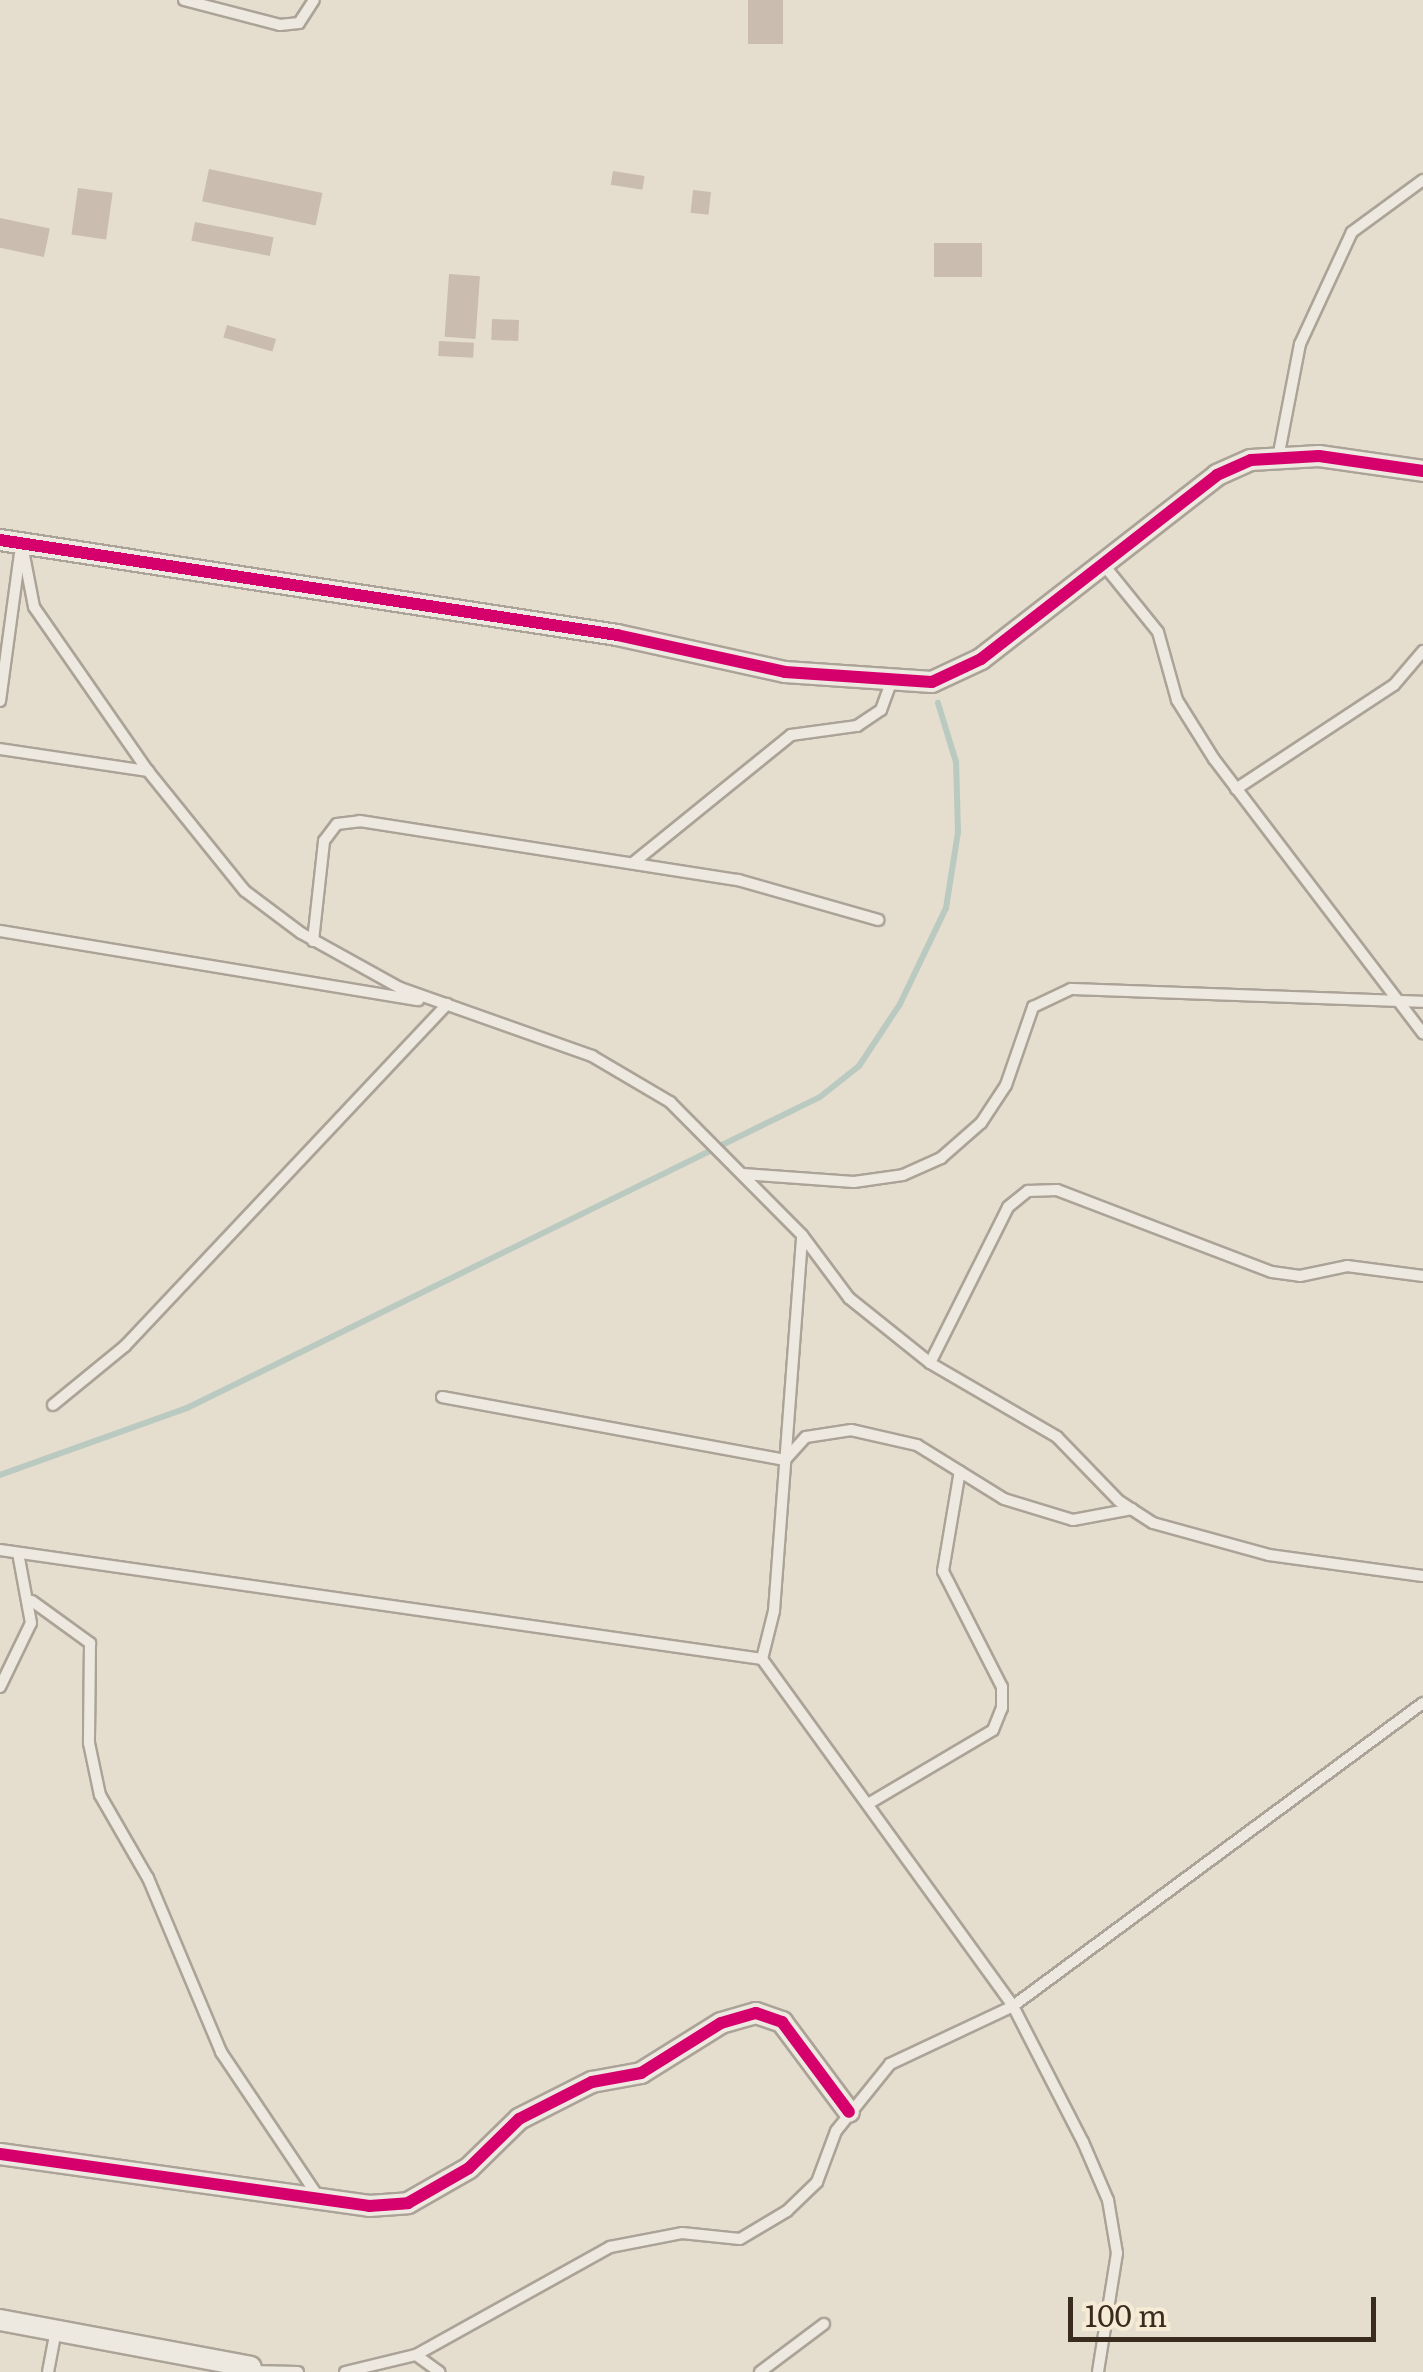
<!DOCTYPE html>
<html>
<head>
<meta charset="utf-8">
<style>
  body { margin:0 }
  #map { position:relative; width:1423px; height:2372px; overflow:hidden; background:#e5decf; font-family:Literata,serif }
  div>[style] { position:absolute }
  .stream>* { height:6px; margin:-3px; padding:0 3px; transform-origin:3px; border-radius:3px; background:#bacac0 }
  .building>* { inset:0; background:#cabcaf; transform-origin:0 0 }
  .roads { filter:drop-shadow(2px 0 #aba397) drop-shadow(-2px 0 #aba397) drop-shadow(0 2px #aba397) drop-shadow(0 -2px #aba397) }
  .lane>* { height:10px; margin:-5px; padding:0 5px; transform-origin:5px; border-radius:5px; background:#eee9e0 }
  .street>* { height:20px; margin:-10px; padding:0 10px; transform-origin:10px; border-radius:10px; background:#eee9e0 }
  .cycleway>* { height:12px; margin:-6px; padding:0 6px; transform-origin:6px; border-radius:6px; background:#d6006c }
  span { translate:-50% -50%; white-space:nowrap; text-align:center; line-height:1.15; -webkit-text-stroke:10px #f6ebd5; paint-order:stroke }
  .scale { position:absolute; left:1068px; top:2297px; width:308px; height:45px; box-sizing:border-box; border:5px solid #3a2b1f; border-top:0; padding-left:12px; font-size:30px; line-height:35px; white-space:nowrap; color:#3a2b1f; -webkit-text-stroke:8px #f6ebd5; paint-order:stroke }
</style>
</head>
<body>
<div id="map">
  <div class="stream">
    <div style="left:0;top:1475px;width:199px;rotate:-19.7deg"></div>
    <div style="left:187px;top:1408px;width:705px;rotate:-26.17deg"></div>
    <div style="left:820px;top:1097px;width:50px;rotate:-38.5deg"></div>
    <div style="left:859px;top:1066px;width:74px;rotate:-56.5deg"></div>
    <div style="left:900px;top:1004px;width:106px;rotate:-64.4deg"></div>
    <div style="left:946px;top:908px;width:77px;rotate:-81deg"></div>
    <div style="left:958px;top:832px;width:70px;rotate:-91.6deg"></div>
    <div style="left:956px;top:762px;width:62px;rotate:-107deg"></div>
  </div>
  <div class="building">
    <div style="left:748px;top:0;width:35px;height:44px"></div>
    <div style="left:209px;top:169px;width:116px;height:33px;rotate:12deg"></div>
    <div style="left:613px;top:171px;width:32px;height:14px;rotate:9deg"></div>
    <div style="left:78px;top:188px;width:35px;height:47px;rotate:8deg"></div>
    <div style="left:693px;top:190px;width:18px;height:23px;rotate:6deg"></div>
    <div style="left:0;top:218px;width:51px;height:29px;rotate:12deg"></div>
    <div style="left:195px;top:222px;width:80px;height:19px;rotate:11deg"></div>
    <div style="left:934px;top:243px;width:48px;height:34px"></div>
    <div style="left:449px;top:274px;width:31px;height:63px;rotate:4deg"></div>
    <div style="left:492px;top:319px;width:27px;height:21px;rotate:2deg"></div>
    <div style="left:227px;top:325px;width:51px;height:13px;rotate:16deg"></div>
    <div style="left:439px;top:341px;width:35px;height:15px;rotate:3deg"></div>
  </div>
  <div class="roads">
    <div class="lane">
      <div style="left:184px;top:0;width:99px;rotate:14.6deg"></div>
      <div style="left:280px;top:25px;width:19px;rotate:-6deg"></div>
      <div style="left:299px;top:23px;width:27px;rotate:-57deg"></div>
      <div style="left:1278px;top:458px;width:116px;rotate:-79.1deg"></div>
      <div style="left:1300px;top:344px;width:123px;rotate:-65.1deg"></div>
      <div style="left:1352px;top:232px;width:88px;rotate:-36.2deg"></div>
      <div style="left:22px;top:545px;width:63px;rotate:79deg"></div>
      <div style="left:34px;top:607px;width:200px;rotate:55.2deg"></div>
      <div style="left:148px;top:771px;width:154px;rotate:51.1deg"></div>
      <div style="left:245px;top:891px;width:70px;rotate:36.9deg"></div>
      <div style="left:301px;top:933px;width:113px;rotate:29.1deg"></div>
      <div style="left:400px;top:988px;width:204px;rotate:19.5deg"></div>
      <div style="left:592px;top:1056px;width:91px;rotate:30.5deg"></div>
      <div style="left:670px;top:1102px;width:187px;rotate:45.2deg"></div>
      <div style="left:802px;top:1235px;width:79px;rotate:53.3deg"></div>
      <div style="left:849px;top:1298px;width:104px;rotate:38.7deg"></div>
      <div style="left:930px;top:1363px;width:147px;rotate:30.2deg"></div>
      <div style="left:1057px;top:1437px;width:89px;rotate:45.9deg"></div>
      <div style="left:1119px;top:1501px;width:40px;rotate:32.9deg"></div>
      <div style="left:1153px;top:1523px;width:120px;rotate:15.4deg"></div>
      <div style="left:1269px;top:1555px;width:155px;rotate:7.8deg"></div>
      <div style="left:1103px;top:564px;width:87px;rotate:51deg"></div>
      <div style="left:1158px;top:632px;width:71px;rotate:74.4deg"></div>
      <div style="left:1177px;top:700px;width:70px;rotate:57.9deg"></div>
      <div style="left:1214px;top:759px;width:345px;rotate:52.7deg"></div>
      <div style="left:0;top:701px;width:148px;rotate:-82.3deg"></div>
      <div style="left:0;top:749px;width:150px;rotate:8.5deg"></div>
      <div style="left:1236px;top:789px;width:189px;rotate:-33.4deg"></div>
      <div style="left:1394px;top:685px;width:45px;rotate:-49.5deg"></div>
      <div style="left:633px;top:863px;width:203px;rotate:-39deg"></div>
      <div style="left:791px;top:735px;width:67px;rotate:-7.8deg"></div>
      <div style="left:857px;top:726px;width:29px;rotate:-34deg"></div>
      <div style="left:881px;top:710px;width:32px;rotate:-70deg"></div>
      <div style="left:0;top:931px;width:424px;rotate:9.4deg"></div>
      <div style="left:313px;top:941px;width:101px;rotate:-83.7deg"></div>
      <div style="left:324px;top:841px;width:21px;rotate:-53deg"></div>
      <div style="left:337px;top:824px;width:23px;rotate:-7deg"></div>
      <div style="left:360px;top:821px;width:383px;rotate:8.9deg"></div>
      <div style="left:738px;top:880px;width:146px;rotate:15.9deg"></div>
      <div style="left:743px;top:1174px;width:111px;rotate:4.1deg"></div>
      <div style="left:854px;top:1182px;width:49px;rotate:-8.1deg"></div>
      <div style="left:903px;top:1175px;width:42px;rotate:-24.1deg"></div>
      <div style="left:941px;top:1158px;width:53px;rotate:-41.2deg"></div>
      <div style="left:981px;top:1123px;width:45px;rotate:-56.7deg"></div>
      <div style="left:1006px;top:1085px;width:83px;rotate:-70.9deg"></div>
      <div style="left:1033px;top:1007px;width:42px;rotate:-25.3deg"></div>
      <div style="left:1071px;top:989px;width:352px;rotate:2.1deg"></div>
      <div style="left:930px;top:1363px;width:174px;rotate:-63.4deg"></div>
      <div style="left:1008px;top:1207px;width:26px;rotate:-39deg"></div>
      <div style="left:1028px;top:1191px;width:29px;rotate:-2deg"></div>
      <div style="left:1057px;top:1190px;width:230px;rotate:20.9deg"></div>
      <div style="left:1272px;top:1272px;width:28px;rotate:8deg"></div>
      <div style="left:1300px;top:1276px;width:48px;rotate:-12deg"></div>
      <div style="left:1347px;top:1266px;width:77px;rotate:7.5deg"></div>
      <div style="left:442px;top:1397px;width:349px;rotate:10.4deg"></div>
      <div style="left:785px;top:1460px;width:31px;rotate:-48deg"></div>
      <div style="left:806px;top:1437px;width:46px;rotate:-8.8deg"></div>
      <div style="left:851px;top:1430px;width:68px;rotate:12.8deg"></div>
      <div style="left:917px;top:1445px;width:102px;rotate:31.8deg"></div>
      <div style="left:1004px;top:1499px;width:72px;rotate:16.9deg"></div>
      <div style="left:1073px;top:1520px;width:60px;rotate:-10.6deg"></div>
      <div style="left:53px;top:1405px;width:93px;rotate:-39.3deg"></div>
      <div style="left:125px;top:1346px;width:470px;rotate:-46.7deg"></div>
      <div style="left:0;top:1550px;width:770px;rotate:8.14deg"></div>
      <div style="left:762px;top:1659px;width:428px;rotate:54.1deg"></div>
      <div style="left:1013px;top:2006px;width:153px;rotate:62.8deg"></div>
      <div style="left:1083px;top:2142px;width:63px;rotate:66.7deg"></div>
      <div style="left:1108px;top:2200px;width:54px;rotate:80.4deg"></div>
      <div style="left:1117px;top:2253px;width:121px;rotate:99.1deg"></div>
      <div style="left:32px;top:1601px;width:72px;rotate:35.9deg"></div>
      <div style="left:90px;top:1643px;width:100px;rotate:90.6deg"></div>
      <div style="left:89px;top:1743px;width:53px;rotate:78.1deg"></div>
      <div style="left:100px;top:1795px;width:96px;rotate:60deg"></div>
      <div style="left:148px;top:1878px;width:189px;rotate:67.2deg"></div>
      <div style="left:221px;top:2052px;width:176px;rotate:56.1deg"></div>
      <div style="left:762px;top:1659px;width:49px;rotate:-76deg"></div>
      <div style="left:774px;top:1611px;width:376px;rotate:-85.7deg"></div>
      <div style="left:0;top:1687px;width:71px;rotate:-64.2deg"></div>
      <div style="left:31px;top:1623px;width:71px;rotate:-100.5deg"></div>
      <div style="left:868px;top:1804px;width:145px;rotate:-30.6deg"></div>
      <div style="left:993px;top:1730px;width:24px;rotate:-68deg"></div>
      <div style="left:1002px;top:1708px;width:21px;rotate:-90deg"></div>
      <div style="left:1002px;top:1687px;width:130px;rotate:-117deg"></div>
      <div style="left:943px;top:1571px;width:101px;rotate:-80.4deg"></div>
      <div style="left:416px;top:2355px;width:222px;rotate:-29.1deg"></div>
      <div style="left:610px;top:2247px;width:73px;rotate:-11deg"></div>
      <div style="left:682px;top:2233px;width:58px;rotate:5.9deg"></div>
      <div style="left:740px;top:2239px;width:55px;rotate:-30.8deg"></div>
      <div style="left:787px;top:2211px;width:42px;rotate:-44deg"></div>
      <div style="left:817px;top:2182px;width:54px;rotate:-69.6deg"></div>
      <div style="left:836px;top:2131px;width:86px;rotate:-51.1deg"></div>
      <div style="left:890px;top:2064px;width:136px;rotate:-25.2deg"></div>
      <div style="left:1013px;top:2006px;width:510px;rotate:-36.47deg"></div>
      <div style="left:250px;top:2371px;width:48px;rotate:1.2deg"></div>
      <div style="left:48px;top:2372px;width:43px;rotate:-79.2deg"></div>
      <div style="left:345px;top:2372px;width:73px;rotate:-13.5deg"></div>
      <div style="left:416px;top:2355px;width:29px;rotate:36deg"></div>
      <div style="left:760px;top:2372px;width:80px;rotate:-36.9deg"></div>
    </div>
    <div class="street">
      <div style="left:0;top:540px;width:624px;rotate:8.75deg"></div>
      <div style="left:617px;top:635px;width:172px;rotate:12.4deg"></div>
      <div style="left:785px;top:672px;width:147px;rotate:3.9deg"></div>
      <div style="left:932px;top:682px;width:54px;rotate:-25.1deg"></div>
      <div style="left:981px;top:659px;width:299px;rotate:-37.9deg"></div>
      <div style="left:1217px;top:475px;width:37px;rotate:-24deg"></div>
      <div style="left:1251px;top:460px;width:68px;rotate:-3.4deg"></div>
      <div style="left:1319px;top:456px;width:105px;rotate:8.2deg"></div>
      <div style="left:0;top:2154px;width:373px;rotate:8deg"></div>
      <div style="left:369px;top:2206px;width:39px;rotate:-4deg"></div>
      <div style="left:408px;top:2203px;width:70px;rotate:-29.8deg"></div>
      <div style="left:469px;top:2168px;width:70px;rotate:-44.4deg"></div>
      <div style="left:519px;top:2119px;width:82px;rotate:-26.9deg"></div>
      <div style="left:592px;top:2082px;width:50px;rotate:-10.4deg"></div>
      <div style="left:641px;top:2073px;width:94px;rotate:-32deg"></div>
      <div style="left:721px;top:2023px;width:36px;rotate:-16deg"></div>
      <div style="left:756px;top:2013px;width:28px;rotate:19deg"></div>
      <div style="left:782px;top:2022px;width:112px;rotate:53.3deg"></div>
      <div style="left:0;top:2320px;width:255px;rotate:10.6deg"></div>
    </div>
  </div>
  <div class="cycleway">
    <div style="left:0;top:540px;width:624px;rotate:8.75deg"></div>
    <div style="left:617px;top:635px;width:172px;rotate:12.4deg"></div>
    <div style="left:785px;top:672px;width:147px;rotate:3.9deg"></div>
    <div style="left:932px;top:682px;width:54px;rotate:-25.1deg"></div>
    <div style="left:981px;top:659px;width:299px;rotate:-37.9deg"></div>
    <div style="left:1217px;top:475px;width:37px;rotate:-24deg"></div>
    <div style="left:1251px;top:460px;width:68px;rotate:-3.4deg"></div>
    <div style="left:1319px;top:456px;width:105px;rotate:8.2deg"></div>
    <div style="left:0;top:2154px;width:373px;rotate:8deg"></div>
    <div style="left:369px;top:2206px;width:39px;rotate:-4deg"></div>
    <div style="left:408px;top:2203px;width:70px;rotate:-29.8deg"></div>
    <div style="left:469px;top:2168px;width:70px;rotate:-44.4deg"></div>
    <div style="left:519px;top:2119px;width:82px;rotate:-26.9deg"></div>
    <div style="left:592px;top:2082px;width:50px;rotate:-10.4deg"></div>
    <div style="left:641px;top:2073px;width:94px;rotate:-32deg"></div>
    <div style="left:721px;top:2023px;width:36px;rotate:-16deg"></div>
    <div style="left:756px;top:2013px;width:28px;rotate:19deg"></div>
    <div style="left:782px;top:2022px;width:112px;rotate:53.3deg"></div>
  </div>
  <div class="scale">100 m</div>
</div>
</body>
</html>
